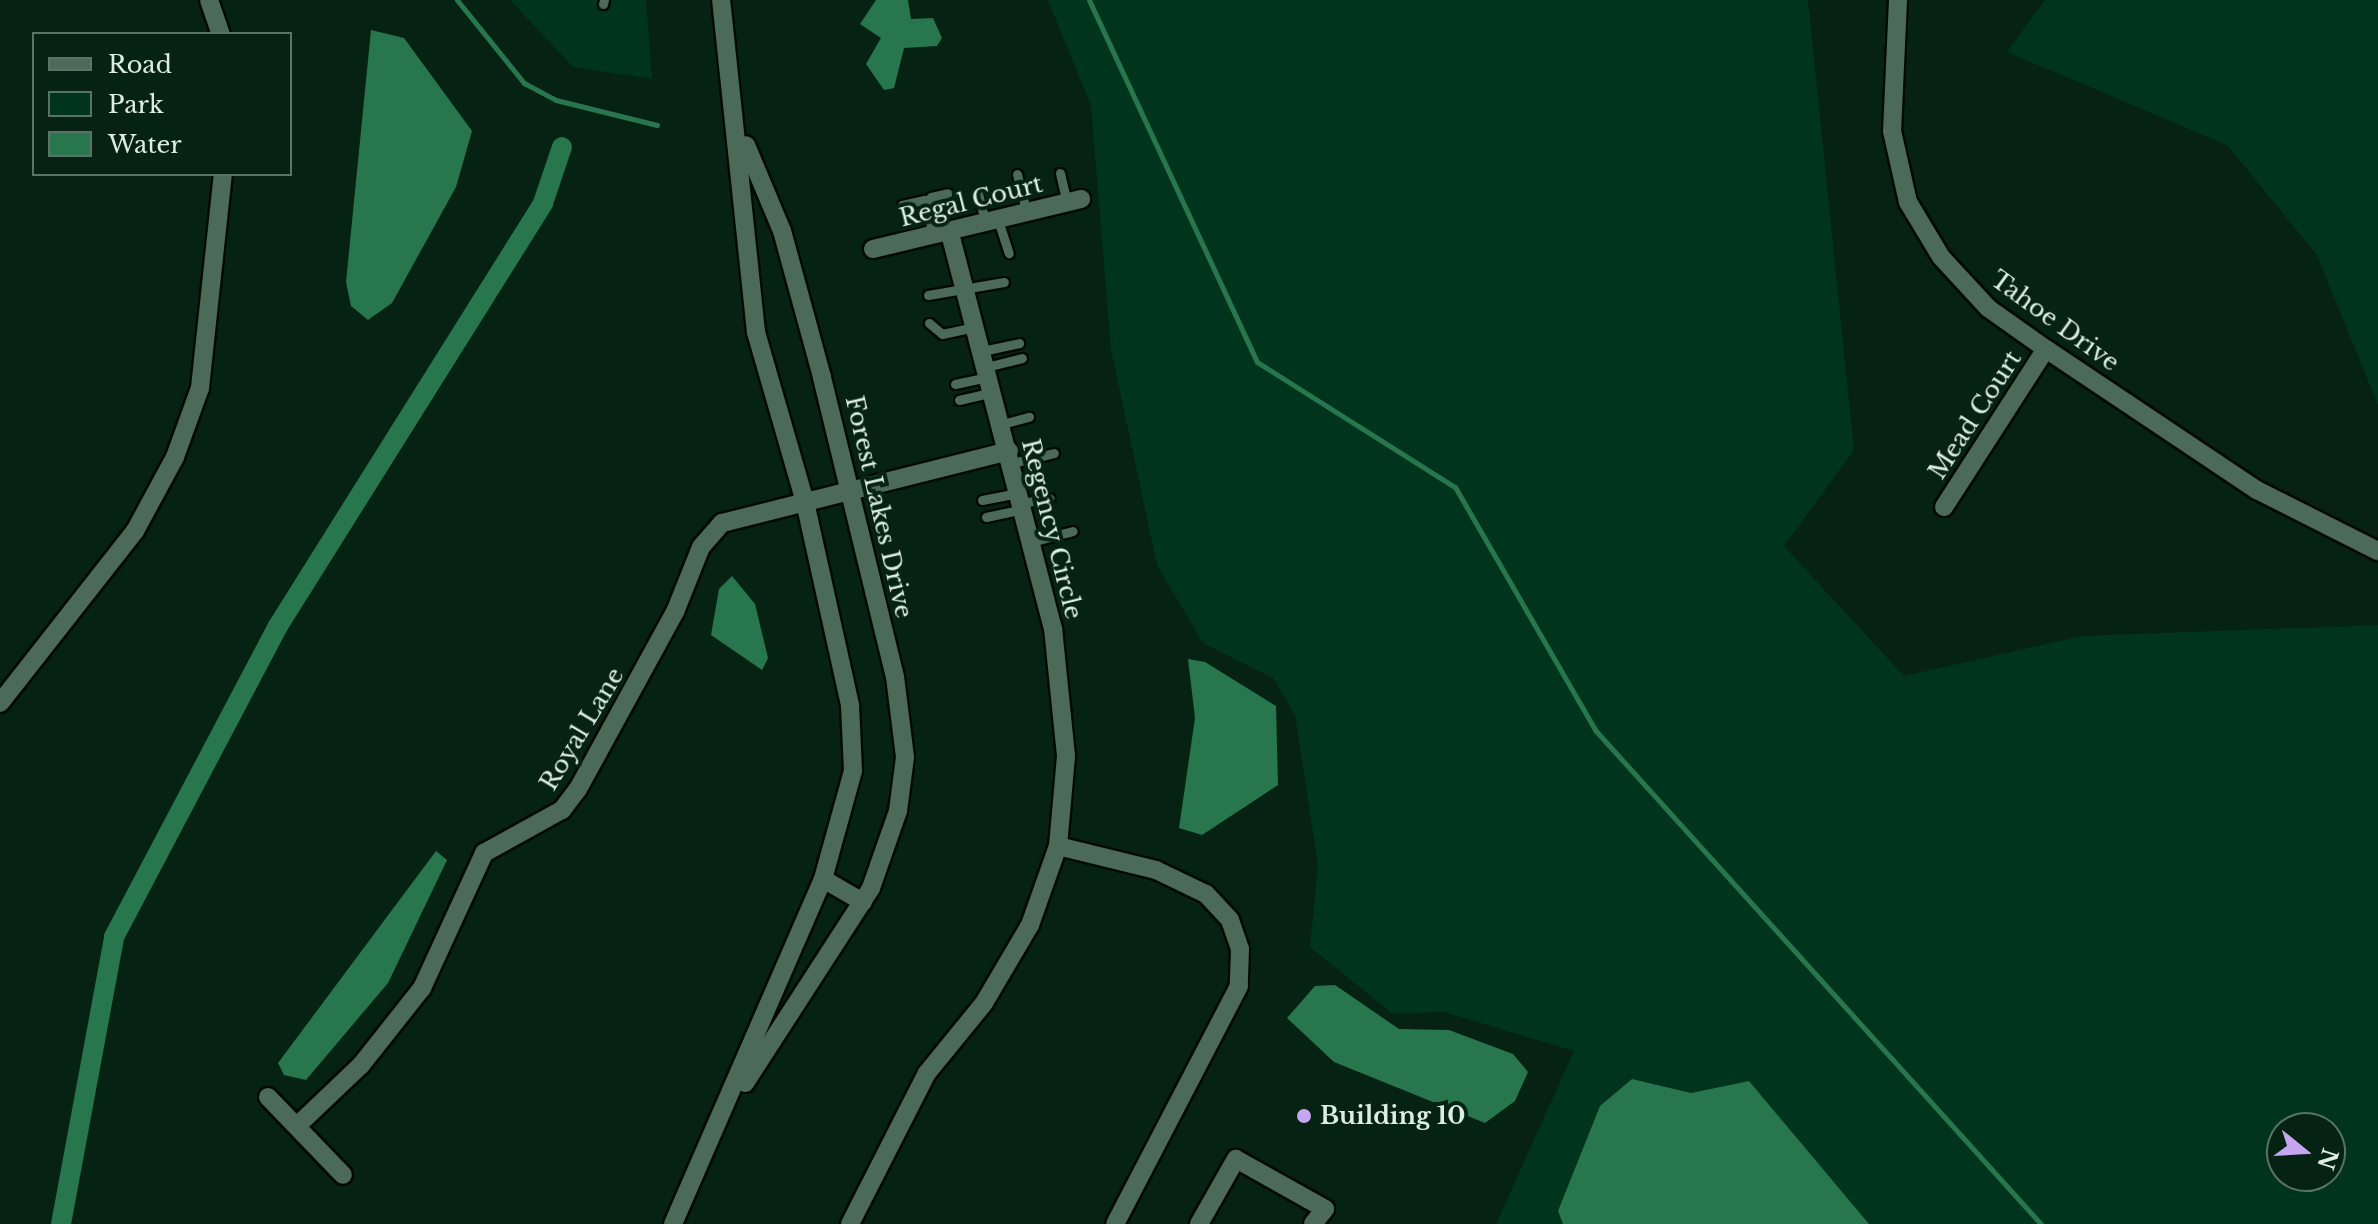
<!DOCTYPE html>
<html>
<head>
<meta charset="utf-8">
<style>
  body { margin:0 }
  #map { position:relative; width:2378px; height:1224px; overflow:hidden; background:#052213; font-family:"Libre Baskerville",serif }
  div>[style] { position:absolute }
  .green>* { inset:0; background:#00341d }
  .water>* { inset:0; background:#27764e }
  .stream>* { height:5px; margin:-2.5px; padding:0 2.5px; transform-origin:2.5px; border-radius:2.5px; background:#27764e }
  .canal>* { height:20px; margin:-10px; padding:0 10px; transform-origin:10px; border-radius:10px; background:#27764e }
  .roads { filter:drop-shadow(2px 0 #000a03) drop-shadow(-2px 0 #000a03) drop-shadow(0 2px #000a03) drop-shadow(0 -2px #000a03) }
  .service>* { height:9px; margin:-4.5px; padding:0 4.5px; transform-origin:4.5px; border-radius:4.5px; background:#4c6a58 }
  .minor>* { height:18px; margin:-9px; padding:0 9px; transform-origin:9px; border-radius:9px; background:#4c6a58 }
  .dots>* { width:22px; height:22px; translate:-50% -50%; box-sizing:border-box; border:4px solid #052213; border-radius:50% }
  span { translate:-50% -50%; white-space:nowrap; text-align:center; line-height:1.15; -webkit-text-stroke:8px #052213; paint-order:stroke }
  .street-label { font-size:24px; color:#dcede2 }
  .poi-label { font-size:24px; color:#dcede2; font-weight:700 }
  .left { translate:0 -50%; text-align:left }
  .legend { position:absolute; left:32px; top:32px; width:260px; height:144px; box-sizing:border-box; background:#052213; border:2px solid #5b7366; margin:0; padding:10px 14px; list-style:none; font-size:24px; color:#dcede2 }
  .legend li { display:flex; align-items:center; gap:16px; height:40px }
  .legend b { width:40px; border:2px solid #5b7366 }
  .north { position:absolute; left:2266px; top:1112px; width:80px; height:80px; box-sizing:border-box; background:#052213; border:2px solid #5b7366; border-radius:50%; rotate:108deg; font-size:22px; font-weight:700; line-height:32px; text-align:center; color:#dcede2 }
  .north::after { content:''; display:block; margin:auto; width:28px; height:36px; background:#c6a6f0; clip-path:polygon(50% 0,100% 100%,50% 72%,0 100%) }
</style>
</head>
<body>
<div id="map">
  <div class="green">
    <div style="clip-path:polygon(510px 0,646px 0,652px 79px,573px 67px)"></div>
    <div style="clip-path:polygon(evenodd,1048px 0,1808px 0,1854px 450px,1784px 546px,1904px 676px,2082px 636px,2378px 625px,2378px 1224px,1869px 1224px,1749px 1081px,1691px 1093px,1632px 1079px,1558px 1211px,1563px 1224px,1496px 1224px,1574px 1051px,1444px 1012px,1393px 1014px,1310px 947px,1318px 865px,1295px 715px,1273px 678px,1203px 643px,1157px 565px,1111px 350px,1091px 106px,1048px 0,2282px 1128px,2330px 1128px,2330px 1176px,2282px 1176px,2282px 1128px)"></div>
    <div style="clip-path:polygon(2045px 0,2378px 0,2378px 405px,2317px 255px,2227px 145px,2007px 52px)"></div>
  </div>
  <div class="water">
    <div style="clip-path:polygon(876px 0,908px 0,911px 19px,933px 18px,942px 38px,937px 46px,904px 48px,894px 88px,884px 90px,866px 64px,881px 38px,860px 24px)"></div>
    <div style="clip-path:polygon(371px 30px,404px 38px,472px 131px,456px 187px,392px 303px,368px 320px,351px 306px,346px 282px)"></div>
    <div style="clip-path:polygon(732px 576px,755px 604px,768px 658px,762px 670px,711px 635px,719px 589px)"></div>
    <div style="clip-path:polygon(1188px 659px,1205px 662px,1276px 706px,1278px 785px,1202px 835px,1179px 828px,1195px 718px)"></div>
    <div style="clip-path:polygon(436px 851px,447px 860px,388px 983px,306px 1080px,284px 1075px,278px 1063px)"></div>
    <div style="clip-path:polygon(1335px 985px,1399px 1029px,1449px 1030px,1513px 1054px,1528px 1072px,1515px 1101px,1485px 1123px,1334px 1062px,1287px 1018px,1315px 986px)"></div>
    <div style="clip-path:polygon(1632px 1079px,1691px 1093px,1749px 1081px,1869px 1224px,1563px 1224px,1558px 1211px,1600px 1106px)"></div>
  </div>
  <div class="stream">
    <div style="left:457px;top:0;width:107px;rotate:51.1deg"></div>
    <div style="left:524px;top:83px;width:36px;rotate:28deg"></div>
    <div style="left:556px;top:100px;width:104px;rotate:13.9deg"></div>
    <div style="left:1089px;top:0;width:399px;rotate:65.1deg"></div>
    <div style="left:1257px;top:362px;width:234px;rotate:32.3deg"></div>
    <div style="left:1455px;top:487px;width:282px;rotate:60deg"></div>
    <div style="left:1596px;top:731px;width:664px;rotate:47.93deg"></div>
  </div>
  <div class="canal">
    <div style="left:61px;top:1224px;width:292px;rotate:-79.5deg"></div>
    <div style="left:114px;top:937px;width:352px;rotate:-62.2deg"></div>
    <div style="left:278px;top:626px;width:499px;rotate:-57.9deg"></div>
    <div style="left:543px;top:203px;width:59px;rotate:-71.3deg"></div>
  </div>
  <div class="roads">
    <div class="service">
      <div style="left:603px;top:4px;width:4px;rotate:-76deg"></div>
      <div style="left:1060px;top:173px;width:31px;rotate:77deg"></div>
      <div style="left:1017px;top:174px;width:37px;rotate:76deg"></div>
      <div style="left:978px;top:193px;width:29px;rotate:76deg"></div>
      <div style="left:902px;top:205px;width:23px;rotate:-13deg"></div>
      <div style="left:924px;top:200px;width:35px;rotate:75deg"></div>
      <div style="left:997px;top:217px;width:38px;rotate:72deg"></div>
      <div style="left:939px;top:232px;width:36px;rotate:-103deg"></div>
      <div style="left:931px;top:197px;width:17px;rotate:-13deg"></div>
      <div style="left:928px;top:295px;width:77px;rotate:-9.7deg"></div>
      <div style="left:929px;top:323px;width:17px;rotate:40deg"></div>
      <div style="left:942px;top:334px;width:34px;rotate:-12deg"></div>
      <div style="left:982px;top:351px;width:38px;rotate:-12deg"></div>
      <div style="left:986px;top:367px;width:37px;rotate:-14deg"></div>
      <div style="left:955px;top:384px;width:33px;rotate:-12deg"></div>
      <div style="left:959px;top:400px;width:35px;rotate:-13deg"></div>
      <div style="left:1002px;top:424px;width:28px;rotate:-15deg"></div>
      <div style="left:1012px;top:463px;width:43px;rotate:-13.4deg"></div>
      <div style="left:982px;top:500px;width:38px;rotate:-11deg"></div>
      <div style="left:1022px;top:503px;width:28px;rotate:-10deg"></div>
      <div style="left:986px;top:517px;width:39px;rotate:-12deg"></div>
      <div style="left:1031px;top:542px;width:43px;rotate:-14.7deg"></div>
    </div>
    <div class="minor">
      <div style="left:209px;top:0;width:36px;rotate:71deg"></div>
      <div style="left:1898px;top:0;width:131px;rotate:92.6deg"></div>
      <div style="left:1892px;top:131px;width:73px;rotate:77.3deg"></div>
      <div style="left:1908px;top:202px;width:64px;rotate:59deg"></div>
      <div style="left:1941px;top:257px;width:69px;rotate:47.3deg"></div>
      <div style="left:1988px;top:308px;width:71px;rotate:35.3deg"></div>
      <div style="left:2046px;top:349px;width:254px;rotate:33.8deg"></div>
      <div style="left:2257px;top:490px;width:136px;rotate:26.8deg"></div>
      <div style="left:873px;top:249px;width:214px;rotate:-13.5deg"></div>
      <div style="left:1944px;top:507px;width:188px;rotate:-57.2deg"></div>
      <div style="left:0;top:703px;width:219px;rotate:-51.9deg"></div>
      <div style="left:135px;top:531px;width:84px;rotate:-61.6deg"></div>
      <div style="left:175px;top:457px;width:73px;rotate:-70.1deg"></div>
      <div style="left:200px;top:388px;width:215px;rotate:-83.9deg"></div>
      <div style="left:1058px;top:846px;width:101px;rotate:13.8deg"></div>
      <div style="left:1156px;top:870px;width:55px;rotate:25.6deg"></div>
      <div style="left:1206px;top:894px;width:35px;rotate:47deg"></div>
      <div style="left:1230px;top:920px;width:31px;rotate:71deg"></div>
      <div style="left:1240px;top:949px;width:37px;rotate:92deg"></div>
      <div style="left:1239px;top:986px;width:268px;rotate:117.5deg"></div>
      <div style="left:823px;top:879px;width:46px;rotate:29.9deg"></div>
      <div style="left:745px;top:1083px;width:232px;rotate:-57.1deg"></div>
      <div style="left:871px;top:888px;width:82px;rotate:-70.7deg"></div>
      <div style="left:898px;top:811px;width:54px;rotate:-82.6deg"></div>
      <div style="left:905px;top:757px;width:81px;rotate:-97.1deg"></div>
      <div style="left:895px;top:677px;width:309px;rotate:-103.7deg"></div>
      <div style="left:822px;top:377px;width:151px;rotate:-105.3deg"></div>
      <div style="left:782px;top:231px;width:93px;rotate:-112.7deg"></div>
      <div style="left:268px;top:1097px;width:108px;rotate:46.1deg"></div>
      <div style="left:299px;top:1124px;width:86px;rotate:-43.6deg"></div>
      <div style="left:361px;top:1065px;width:98px;rotate:-51.6deg"></div>
      <div style="left:422px;top:988px;width:149px;rotate:-65.3deg"></div>
      <div style="left:484px;top:853px;width:89px;rotate:-28.9deg"></div>
      <div style="left:562px;top:810px;width:26px;rotate:-53deg"></div>
      <div style="left:578px;top:789px;width:202px;rotate:-61.3deg"></div>
      <div style="left:675px;top:612px;width:70px;rotate:-68.2deg"></div>
      <div style="left:701px;top:547px;width:32px;rotate:-49deg"></div>
      <div style="left:722px;top:523px;width:296px;rotate:-14.1deg"></div>
      <div style="left:673px;top:1224px;width:376px;rotate:-66.5deg"></div>
      <div style="left:823px;top:879px;width:112px;rotate:-74.5deg"></div>
      <div style="left:853px;top:771px;width:66px;rotate:-92.6deg"></div>
      <div style="left:850px;top:705px;width:208px;rotate:-102.5deg"></div>
      <div style="left:805px;top:502px;width:177px;rotate:-106.1deg"></div>
      <div style="left:756px;top:332px;width:334px;rotate:-96deg"></div>
      <div style="left:850px;top:1224px;width:169px;rotate:-63deg"></div>
      <div style="left:927px;top:1073px;width:90px;rotate:-50.8deg"></div>
      <div style="left:984px;top:1003px;width:91px;rotate:-59.5deg"></div>
      <div style="left:1030px;top:925px;width:84px;rotate:-70.5deg"></div>
      <div style="left:1058px;top:846px;width:90px;rotate:-84.9deg"></div>
      <div style="left:1066px;top:756px;width:128px;rotate:-95.8deg"></div>
      <div style="left:1053px;top:629px;width:412px;rotate:-104.6deg"></div>
      <div style="left:1199px;top:1224px;width:75px;rotate:-60.4deg"></div>
      <div style="left:1236px;top:1159px;width:102px;rotate:29.3deg"></div>
      <div style="left:1325px;top:1209px;width:19px;rotate:129deg"></div>
    </div>
  </div>
  <div class="dots">
    <div style="left:1304px;top:1116px;background:#c6a6f0"></div>
  </div>
  <div class="street-label">
    <span style="left:971px;top:201px;rotate:-14deg">Regal Court</span>
    <span style="left:2055px;top:321px;rotate:36deg">Tahoe Drive</span>
    <span style="left:1975px;top:415px;rotate:-57deg">Mead Court</span>
    <span style="left:879px;top:507px;rotate:77deg">Forest Lakes Drive</span>
    <span style="left:1052px;top:529px;rotate:76deg">Regency Circle</span>
    <span style="left:582px;top:729px;rotate:-59deg">Royal Lane</span>
  </div>
  <div class="poi-label">
    <span class="left" style="left:1320px;top:1116px">Building 10</span>
  </div>
  <ul class="legend">
  <li><b style="height:10px;background:#4c6a58"></b>Road</li>
  <li><b style="height:22px;background:#00341d"></b>Park</li>
  <li><b style="height:22px;background:#27764e"></b>Water</li>
  </ul>
  <div class="north">N</div>
</div>
</body>
</html>
